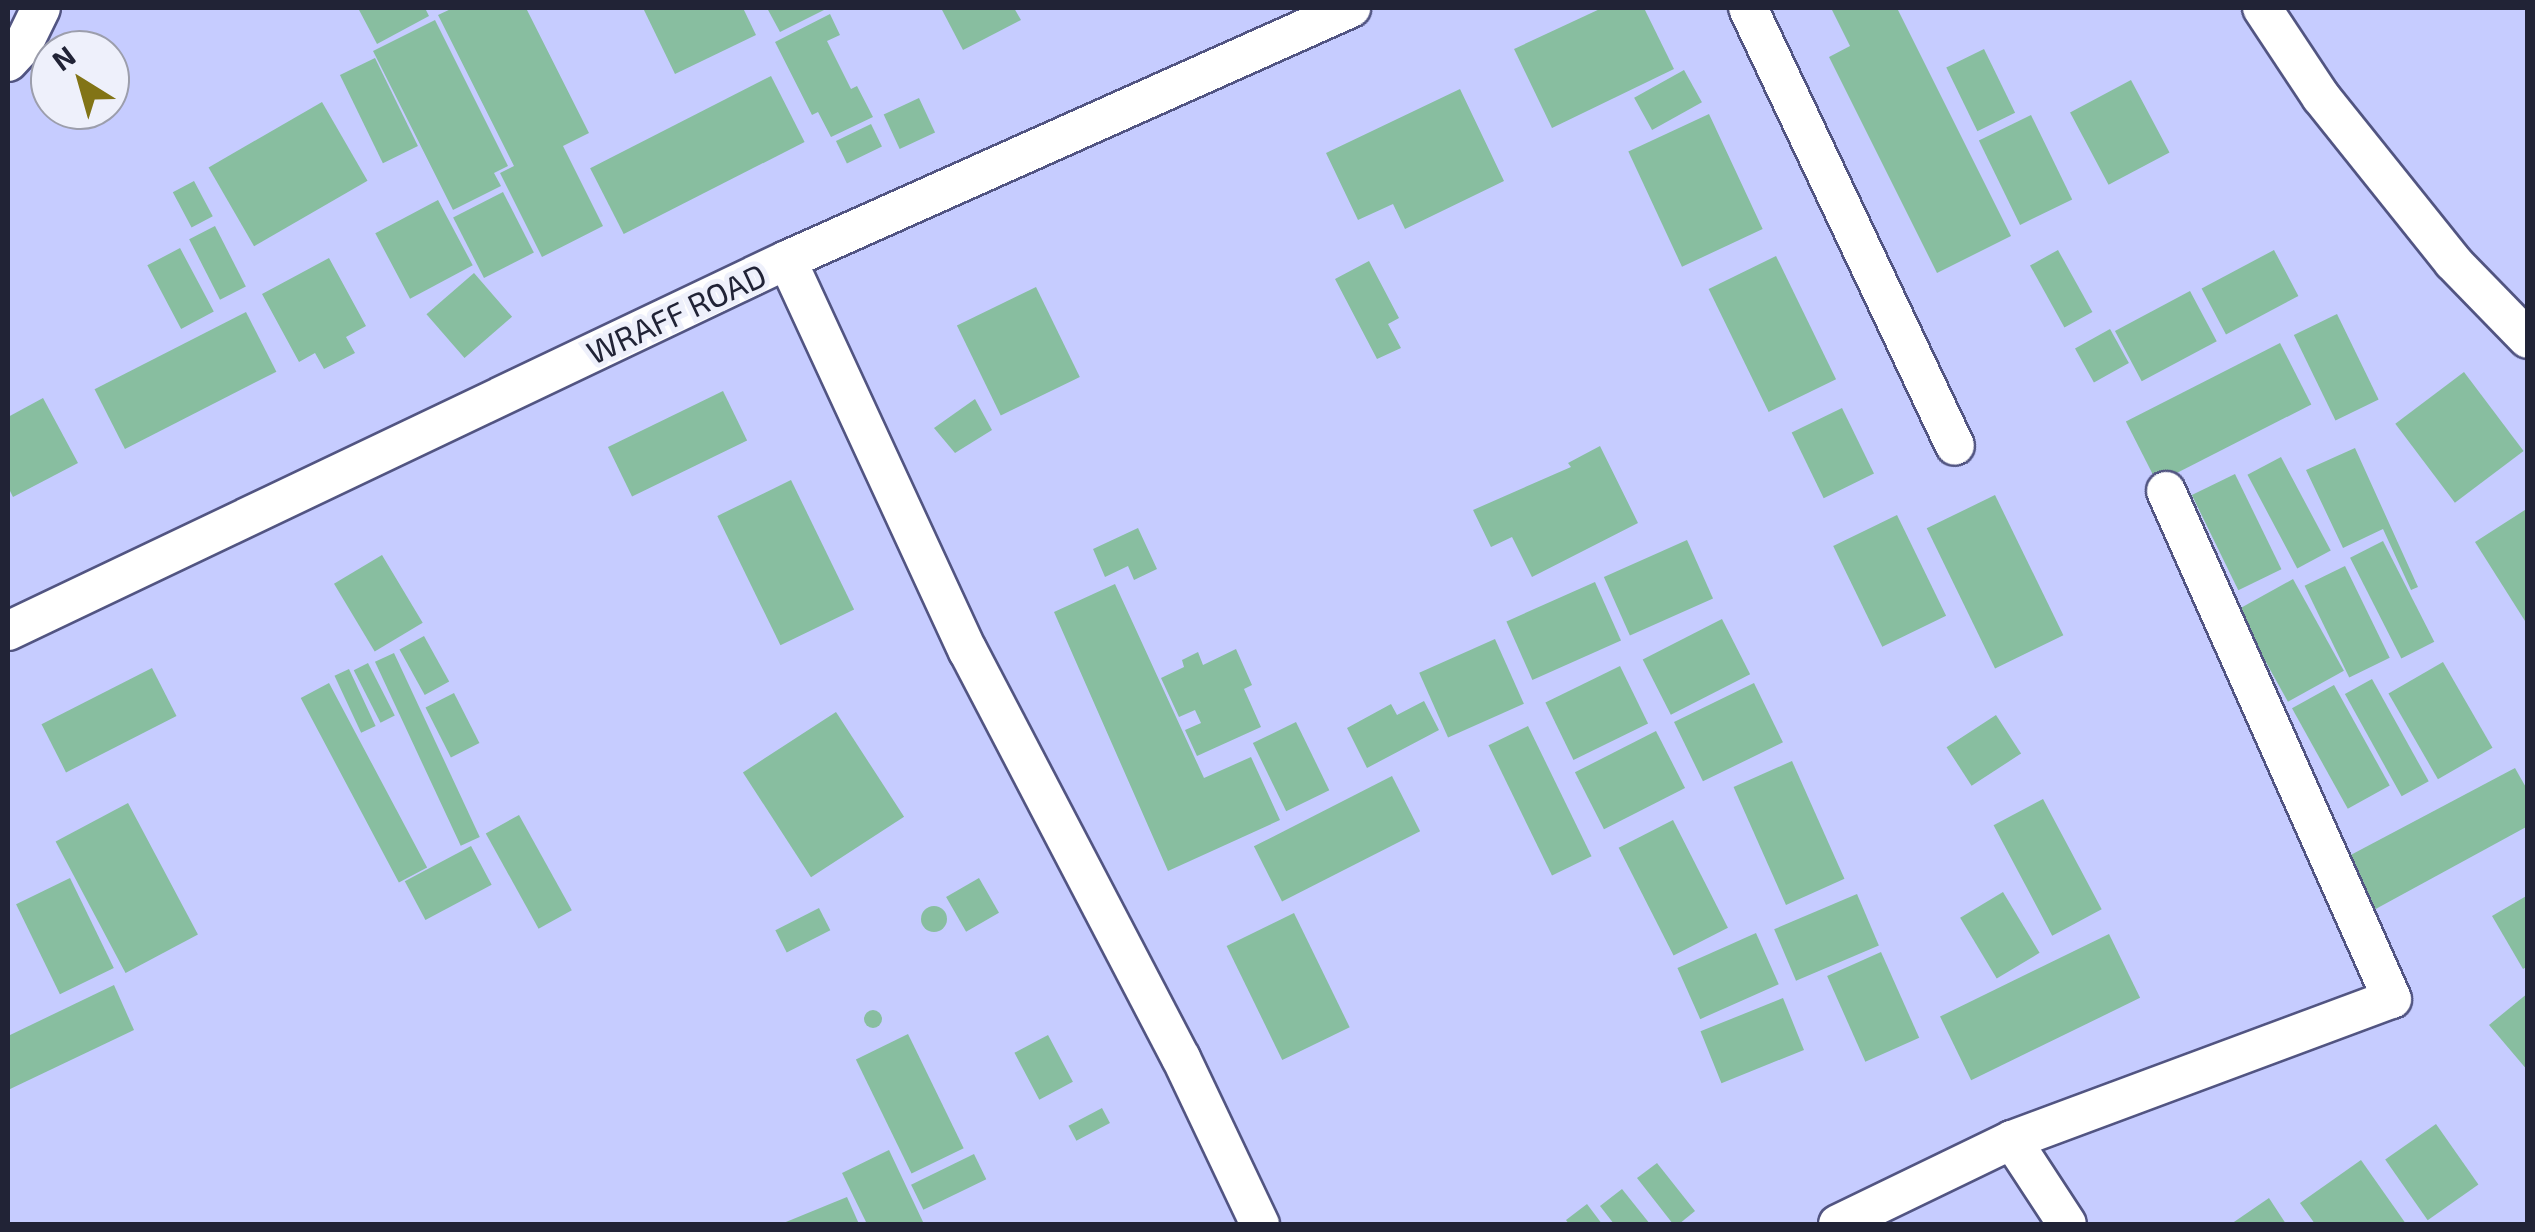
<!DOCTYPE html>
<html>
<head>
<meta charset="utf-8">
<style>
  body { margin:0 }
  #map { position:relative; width:2535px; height:1232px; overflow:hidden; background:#c6ccff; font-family:"Exo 2",sans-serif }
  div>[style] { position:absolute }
  .building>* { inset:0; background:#88bea0; transform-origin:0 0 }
  .round { border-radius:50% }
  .roads { filter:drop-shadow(2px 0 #525582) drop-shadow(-2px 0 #525582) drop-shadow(0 2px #525582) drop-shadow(0 -2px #525582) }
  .street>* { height:38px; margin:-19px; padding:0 19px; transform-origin:19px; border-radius:19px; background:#fff }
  span { translate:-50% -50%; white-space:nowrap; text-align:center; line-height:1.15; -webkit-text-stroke:10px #eef0fb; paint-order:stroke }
  .street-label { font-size:32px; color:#212336 }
  .frame { position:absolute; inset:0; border:10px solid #212336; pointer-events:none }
  .north { position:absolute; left:30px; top:30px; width:100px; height:100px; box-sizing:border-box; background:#eef0fb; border:2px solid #9c9eac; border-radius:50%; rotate:323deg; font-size:28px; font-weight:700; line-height:40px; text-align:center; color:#212336 }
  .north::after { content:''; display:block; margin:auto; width:35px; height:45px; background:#827416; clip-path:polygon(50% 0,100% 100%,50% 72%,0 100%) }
</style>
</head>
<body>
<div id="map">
  <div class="building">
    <div style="clip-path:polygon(358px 8px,425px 8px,429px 16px,377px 44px)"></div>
    <div style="clip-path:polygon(453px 8px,526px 8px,589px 133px,563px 146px,603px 226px,542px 257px,500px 173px,514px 166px,438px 15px)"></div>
    <div style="clip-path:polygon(643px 8px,743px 8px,756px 35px,675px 74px)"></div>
    <div style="clip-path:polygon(767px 8px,828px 8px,780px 32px)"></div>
    <div style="clip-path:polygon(941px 8px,1014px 8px,1021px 20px,963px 50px)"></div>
    <div style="clip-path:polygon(1602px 8px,1644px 8px,1674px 69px,1552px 128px,1514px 49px)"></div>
    <div style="clip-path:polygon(1837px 8px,1897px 8px,2011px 236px,1937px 273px,1829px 57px,1850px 46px,1832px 10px)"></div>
    <div style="clip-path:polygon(830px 14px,840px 35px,827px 41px,851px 89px,857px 86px,873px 117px,831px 137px,818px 112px,812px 115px,775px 42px)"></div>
    <div style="clip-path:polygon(435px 20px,508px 166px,494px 173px,501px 186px,453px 210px,373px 51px)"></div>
    <div style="left:1984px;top:49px;width:71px;height:42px;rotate:64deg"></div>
    <div style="left:375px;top:58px;width:98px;height:39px;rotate:64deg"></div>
    <div style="left:1684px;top:70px;width:37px;height:57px;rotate:61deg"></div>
    <div style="left:771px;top:76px;width:74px;height:203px;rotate:63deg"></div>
    <div style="left:2131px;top:80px;width:82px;height:69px;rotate:62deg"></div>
    <div style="clip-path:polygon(1460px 89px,1504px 181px,1405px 229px,1393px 204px,1358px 220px,1326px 153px)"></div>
    <div style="left:919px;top:98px;width:38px;height:39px;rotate:65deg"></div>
    <div style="left:322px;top:102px;width:91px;height:131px;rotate:60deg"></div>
    <div style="left:1709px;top:114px;width:127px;height:89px;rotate:65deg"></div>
    <div style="left:2031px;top:115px;width:94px;height:58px;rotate:64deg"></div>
    <div style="left:871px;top:124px;width:25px;height:39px;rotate:64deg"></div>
    <div style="left:194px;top:181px;width:40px;height:24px;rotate:62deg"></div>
    <div style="left:503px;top:192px;width:68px;height:56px;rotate:63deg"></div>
    <div style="left:438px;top:200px;width:74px;height:71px;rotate:62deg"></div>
    <div style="left:215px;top:226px;width:68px;height:29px;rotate:63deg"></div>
    <div style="left:180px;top:248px;width:72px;height:37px;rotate:62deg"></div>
    <div style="left:2058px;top:250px;width:71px;height:32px;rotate:61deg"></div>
    <div style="left:2274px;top:250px;width:52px;height:82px;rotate:62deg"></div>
    <div style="left:1776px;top:256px;width:137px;height:75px;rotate:64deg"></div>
    <div style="clip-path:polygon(329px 258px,366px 326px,346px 337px,355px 353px,324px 369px,315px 353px,299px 362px,262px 294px)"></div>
    <div style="clip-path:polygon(1369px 261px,1399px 318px,1388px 324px,1401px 348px,1377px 359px,1335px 279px)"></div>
    <div style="left:474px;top:273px;width:58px;height:63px;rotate:49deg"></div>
    <div style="left:1036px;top:287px;width:100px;height:88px;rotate:64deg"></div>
    <div style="left:2190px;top:291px;width:57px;height:85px;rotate:62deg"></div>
    <div style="left:246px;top:312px;width:67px;height:170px;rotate:63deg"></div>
    <div style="left:2337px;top:314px;width:95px;height:48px;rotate:64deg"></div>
    <div style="left:2110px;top:329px;width:39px;height:40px;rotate:61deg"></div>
    <div style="left:2280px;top:343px;width:69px;height:173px;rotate:63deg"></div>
    <div style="left:2464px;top:372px;width:99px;height:86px;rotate:53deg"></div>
    <div style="left:723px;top:391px;width:55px;height:128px;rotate:64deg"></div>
    <div style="clip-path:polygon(43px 398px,78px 463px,13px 497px,8px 487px,8px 417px)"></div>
    <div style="clip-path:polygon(975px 399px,992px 430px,955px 453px,934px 428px)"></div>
    <div style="left:1842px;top:408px;width:73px;height:56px;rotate:64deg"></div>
    <div style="clip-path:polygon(1600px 446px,1638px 523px,1532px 577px,1512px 537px,1491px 547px,1473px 510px,1571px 467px,1568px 463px)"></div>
    <div style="clip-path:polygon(2355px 448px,2418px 587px,2411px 590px,2383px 529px,2343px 548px,2306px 470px)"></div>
    <div style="left:2281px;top:457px;width:106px;height:38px;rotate:62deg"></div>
    <div style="left:2235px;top:474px;width:106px;height:48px;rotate:64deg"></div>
    <div style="left:791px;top:480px;width:144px;height:82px;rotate:64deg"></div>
    <div style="left:1995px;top:495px;width:156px;height:76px;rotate:64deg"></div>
    <div style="clip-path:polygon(2528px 508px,2528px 619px,2525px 621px,2475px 542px)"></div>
    <div style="left:1897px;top:515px;width:112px;height:71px;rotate:64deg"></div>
    <div style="clip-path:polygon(1138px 528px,1157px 569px,1134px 580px,1128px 566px,1105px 577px,1093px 549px)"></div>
    <div style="left:1687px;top:540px;width:64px;height:91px;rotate:66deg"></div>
    <div style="left:2383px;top:541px;width:113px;height:37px;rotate:63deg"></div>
    <div style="left:382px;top:555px;width:79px;height:56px;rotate:59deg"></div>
    <div style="left:2345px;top:566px;width:102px;height:45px;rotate:64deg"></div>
    <div style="left:2293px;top:579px;width:105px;height:64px;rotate:61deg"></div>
    <div style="left:1595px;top:582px;width:64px;height:97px;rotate:66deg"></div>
    <div style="clip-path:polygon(1115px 584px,1204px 778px,1251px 757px,1280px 820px,1168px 871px,1054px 612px)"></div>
    <div style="left:1722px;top:619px;width:62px;height:89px;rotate:63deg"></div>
    <div style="left:424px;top:636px;width:52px;height:28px;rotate:61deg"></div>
    <div style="left:1495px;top:639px;width:71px;height:83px;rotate:66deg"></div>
    <div style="clip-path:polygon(1236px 649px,1252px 685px,1244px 689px,1261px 727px,1197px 756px,1185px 730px,1201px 723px,1195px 710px,1179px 717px,1161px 678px,1184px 667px,1182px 660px,1198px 652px,1203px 665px)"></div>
    <div style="left:394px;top:653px;width:203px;height:21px;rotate:65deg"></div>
    <div style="left:2443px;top:662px;width:99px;height:63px;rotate:60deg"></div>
    <div style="left:368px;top:663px;width:59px;height:16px;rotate:63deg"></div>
    <div style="left:1620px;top:666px;width:64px;height:83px;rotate:64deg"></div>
    <div style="left:152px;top:668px;width:54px;height:124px;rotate:63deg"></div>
    <div style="left:349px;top:669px;width:63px;height:16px;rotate:65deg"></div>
    <div style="left:2372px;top:679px;width:117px;height:31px;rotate:61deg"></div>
    <div style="left:329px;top:683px;width:209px;height:32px;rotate:62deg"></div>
    <div style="left:1754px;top:683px;width:66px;height:89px;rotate:64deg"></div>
    <div style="left:2334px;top:685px;width:115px;height:48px;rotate:61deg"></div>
    <div style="left:454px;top:693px;width:56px;height:32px;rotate:63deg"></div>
    <div style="clip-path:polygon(1424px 701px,1439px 730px,1367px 768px,1347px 728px,1391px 704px,1397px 715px)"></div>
    <div style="left:836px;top:712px;width:125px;height:111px;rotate:57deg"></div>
    <div style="left:1996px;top:715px;width:46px;height:59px;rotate:57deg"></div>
    <div style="left:1296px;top:722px;width:76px;height:48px;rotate:64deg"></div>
    <div style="left:1528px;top:726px;width:145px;height:44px;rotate:64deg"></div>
    <div style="left:1656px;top:731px;width:64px;height:91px;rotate:63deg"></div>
    <div style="left:1792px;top:761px;width:129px;height:64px;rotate:66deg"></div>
    <div style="clip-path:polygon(2515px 768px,2528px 791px,2528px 826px,2372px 911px,2345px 858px)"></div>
    <div style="left:1392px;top:776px;width:62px;height:155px;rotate:63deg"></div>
    <div style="left:2043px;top:799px;width:125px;height:56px;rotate:62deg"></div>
    <div style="left:128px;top:803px;width:149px;height:82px;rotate:62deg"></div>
    <div style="left:519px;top:815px;width:109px;height:38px;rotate:61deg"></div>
    <div style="left:1673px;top:820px;width:121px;height:61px;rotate:63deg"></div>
    <div style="left:471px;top:846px;width:44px;height:75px;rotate:62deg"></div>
    <div style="left:70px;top:878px;width:100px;height:60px;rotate:64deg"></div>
    <div style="left:979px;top:878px;width:40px;height:38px;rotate:60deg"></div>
    <div style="left:2003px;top:892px;width:71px;height:50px;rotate:59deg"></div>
    <div style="left:1857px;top:894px;width:56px;height:90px;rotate:67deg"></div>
    <div style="clip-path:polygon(2528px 895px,2528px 966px,2523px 969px,2492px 916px)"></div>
    <div class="round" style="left:921px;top:906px;width:26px;height:26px"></div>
    <div style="left:819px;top:908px;width:25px;height:49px;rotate:63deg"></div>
    <div style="left:1294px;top:913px;width:127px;height:75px;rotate:64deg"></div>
    <div style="left:1756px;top:933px;width:56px;height:86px;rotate:66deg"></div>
    <div style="left:2109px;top:934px;width:71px;height:188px;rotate:64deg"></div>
    <div style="left:1881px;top:952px;width:94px;height:59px;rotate:66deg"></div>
    <div style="clip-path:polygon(114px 985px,134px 1030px,8px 1090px,8px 1036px)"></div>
    <div style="clip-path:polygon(2528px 993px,2528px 1071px,2489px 1025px)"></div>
    <div style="left:1783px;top:998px;width:56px;height:89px;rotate:68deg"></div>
    <div class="round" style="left:864px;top:1010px;width:18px;height:18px"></div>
    <div style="left:908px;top:1034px;width:127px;height:58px;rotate:64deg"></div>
    <div style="left:1048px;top:1035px;width:53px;height:38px;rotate:62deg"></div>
    <div style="left:1102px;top:1108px;width:17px;height:38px;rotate:62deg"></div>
    <div style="left:2436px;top:1124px;width:74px;height:62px;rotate:55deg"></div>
    <div style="clip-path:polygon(889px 1150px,924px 1224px,867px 1224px,842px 1173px)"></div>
    <div style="left:974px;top:1154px;width:28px;height:70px;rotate:64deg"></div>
    <div style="clip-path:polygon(2361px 1160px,2406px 1224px,2315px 1224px,2300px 1203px)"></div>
    <div style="clip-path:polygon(1657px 1163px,1695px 1211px,1679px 1224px,1673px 1224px,1637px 1178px)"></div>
    <div style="clip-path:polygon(1622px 1189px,1650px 1224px,1614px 1224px,1600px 1206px)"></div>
    <div style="clip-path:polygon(847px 1197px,859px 1224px,781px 1224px)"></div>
    <div style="clip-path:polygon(2269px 1198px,2286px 1224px,2231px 1224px)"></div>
    <div style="clip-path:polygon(1587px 1204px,1602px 1224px,1569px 1224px,1566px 1220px)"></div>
  </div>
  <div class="roads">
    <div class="street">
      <div style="left:1748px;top:8px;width:484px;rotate:64.7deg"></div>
      <div style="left:2262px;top:8px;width:107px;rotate:56.5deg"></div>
      <div style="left:2321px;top:97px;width:211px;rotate:51.3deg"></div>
      <div style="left:2453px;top:262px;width:107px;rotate:45.8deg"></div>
      <div style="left:8px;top:62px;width:21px;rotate:-47deg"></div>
      <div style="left:22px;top:47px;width:43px;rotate:-64deg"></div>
      <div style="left:787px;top:260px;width:431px;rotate:65.2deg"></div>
      <div style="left:968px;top:651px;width:459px;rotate:62.4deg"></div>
      <div style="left:1181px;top:1058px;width:184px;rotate:64.6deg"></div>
      <div style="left:8px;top:631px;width:863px;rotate:-25.47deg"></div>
      <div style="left:787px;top:260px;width:618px;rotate:-24.08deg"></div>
      <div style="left:2012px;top:1140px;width:100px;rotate:56.8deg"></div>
      <div style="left:1838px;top:1224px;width:193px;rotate:-25.8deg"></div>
      <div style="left:2012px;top:1140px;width:405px;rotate:-20.4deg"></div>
      <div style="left:2392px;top:999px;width:556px;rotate:-113.98deg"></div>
    </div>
  </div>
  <div class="street-label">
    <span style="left:676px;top:313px;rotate:-25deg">WRAFF ROAD</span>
  </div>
  <div class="frame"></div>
  <div class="north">N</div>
</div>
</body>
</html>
